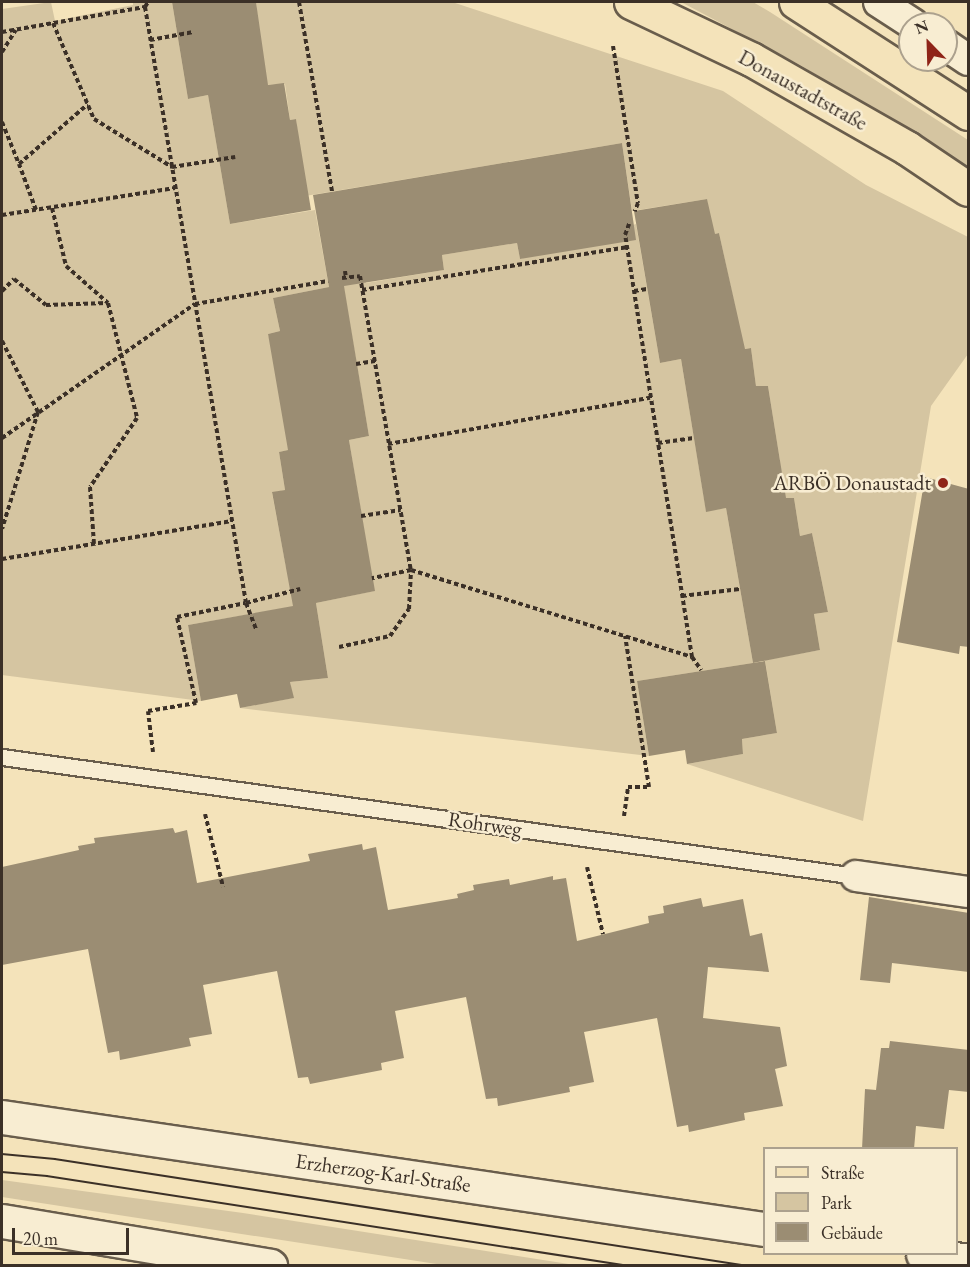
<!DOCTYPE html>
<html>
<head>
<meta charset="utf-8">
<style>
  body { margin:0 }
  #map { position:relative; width:970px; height:1267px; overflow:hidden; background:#f4e3ba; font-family:"EB Garamond",serif }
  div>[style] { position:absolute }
  .green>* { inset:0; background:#d5c5a1 }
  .building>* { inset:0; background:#9b8d73 }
  .path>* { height:4px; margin-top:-2px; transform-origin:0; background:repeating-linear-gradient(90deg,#3b3027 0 4.5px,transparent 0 7.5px) }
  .roads { filter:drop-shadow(2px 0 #695d4c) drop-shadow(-2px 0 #695d4c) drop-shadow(0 2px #695d4c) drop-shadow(0 -2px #695d4c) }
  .lane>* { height:15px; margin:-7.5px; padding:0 7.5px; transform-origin:7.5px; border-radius:7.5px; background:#f8edd2 }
  .street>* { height:30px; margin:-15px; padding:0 15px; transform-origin:15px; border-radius:15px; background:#f8edd2 }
  .secondary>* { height:33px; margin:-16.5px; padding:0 16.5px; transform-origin:16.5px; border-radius:16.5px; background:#f8edd2 }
  .primary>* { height:33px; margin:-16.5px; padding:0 16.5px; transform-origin:16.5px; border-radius:16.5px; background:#f4e3ba }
  .tram>* { height:1.5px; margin:-0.75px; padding:0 0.75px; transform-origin:0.75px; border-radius:0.75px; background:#3b3027 }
  .dots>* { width:16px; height:16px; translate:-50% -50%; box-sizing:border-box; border:3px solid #f8edd2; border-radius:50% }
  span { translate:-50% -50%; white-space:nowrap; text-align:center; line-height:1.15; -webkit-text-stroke:5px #f8edd2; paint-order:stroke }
  .street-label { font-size:21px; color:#3b3027 }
  .poi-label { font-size:21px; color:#3b3027 }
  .right { translate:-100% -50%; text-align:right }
  .frame { position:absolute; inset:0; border:3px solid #3b3027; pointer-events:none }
  .legend { position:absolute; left:763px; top:1147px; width:195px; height:108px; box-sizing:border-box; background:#f8edd2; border:2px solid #aca18e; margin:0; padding:8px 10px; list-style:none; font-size:18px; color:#3b3027 }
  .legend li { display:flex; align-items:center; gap:12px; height:30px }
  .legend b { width:30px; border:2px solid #aca18e }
  .north { position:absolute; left:898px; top:12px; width:60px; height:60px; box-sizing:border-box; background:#f8edd2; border:2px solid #aca18e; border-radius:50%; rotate:337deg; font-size:16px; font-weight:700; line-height:24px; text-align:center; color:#3b3027 }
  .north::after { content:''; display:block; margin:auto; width:21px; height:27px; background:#8f2418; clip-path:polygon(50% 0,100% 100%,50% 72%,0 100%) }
  .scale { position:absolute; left:12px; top:1228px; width:117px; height:27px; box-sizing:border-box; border:3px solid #3b3027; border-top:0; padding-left:8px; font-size:18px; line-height:21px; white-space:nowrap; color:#3b3027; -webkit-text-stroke:4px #f8edd2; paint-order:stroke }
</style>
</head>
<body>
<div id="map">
  <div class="green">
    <div style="clip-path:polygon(51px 2px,55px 21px,133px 5px,133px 2px,172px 2px,188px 99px,208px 95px,230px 224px,315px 210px,329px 287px,273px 298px,280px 331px,268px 334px,298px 448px,279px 452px,285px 490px,272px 493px,286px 567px,302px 605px,188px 625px,201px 701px,2px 675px,2px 9px)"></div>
    <div style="clip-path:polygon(256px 2px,452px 2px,723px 91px,866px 185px,968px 237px,968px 354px,931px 406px,863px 821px,687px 764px,743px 754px,742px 739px,777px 733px,765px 660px,820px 650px,814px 614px,828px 612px,812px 533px,800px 536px,794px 498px,775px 499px,780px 461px,768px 386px,756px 386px,751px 348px,730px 351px,736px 311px,719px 233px,709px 236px,707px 199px,632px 211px,622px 143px,305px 196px,296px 119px,290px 120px,285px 84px,264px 85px)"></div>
    <div style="clip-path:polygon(681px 2px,753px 2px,770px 12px,968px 140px,968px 169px,802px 66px)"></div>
    <div style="clip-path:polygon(636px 224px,660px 363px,681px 359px,706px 511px,726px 508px,753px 663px,637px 681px,649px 756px,240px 708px,293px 698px,290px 682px,328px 678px,316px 603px,374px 591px,349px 440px,369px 436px,341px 272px,363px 268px,366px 283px,444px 270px,442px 255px,517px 243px,520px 259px)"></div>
    <div style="clip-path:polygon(2px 1180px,243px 1213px,575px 1265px,443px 1265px,2px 1197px)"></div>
  </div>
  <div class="building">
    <div style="clip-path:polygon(172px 2px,256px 2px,268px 85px,284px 83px,290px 120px,296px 119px,311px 210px,230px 224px,208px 95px,188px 99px)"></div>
    <div style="clip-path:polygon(622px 143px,636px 240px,520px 259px,517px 243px,442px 255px,444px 270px,344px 286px,369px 436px,349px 440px,375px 591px,316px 603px,328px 678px,290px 682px,294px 698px,240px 708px,237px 694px,201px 701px,188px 625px,293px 606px,272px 492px,285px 490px,279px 452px,288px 450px,268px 334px,280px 331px,273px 298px,329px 287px,313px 195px)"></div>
    <div style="clip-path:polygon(707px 199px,715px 234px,719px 233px,745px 349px,751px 348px,756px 386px,768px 386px,786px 498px,794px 498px,800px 536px,812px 533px,828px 612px,814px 614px,820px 650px,753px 663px,726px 508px,706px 512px,681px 359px,660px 363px,634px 211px)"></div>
    <div style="clip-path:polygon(925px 477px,969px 489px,969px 647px,960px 646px,959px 654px,897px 642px)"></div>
    <div style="clip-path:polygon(765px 661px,777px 733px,742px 739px,743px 754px,687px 764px,685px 750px,649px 756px,637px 681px)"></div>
    <div style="clip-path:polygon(173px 828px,175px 833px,187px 830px,197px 883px,310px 861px,308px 854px,362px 844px,363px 850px,376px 847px,388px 910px,458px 898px,457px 894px,474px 890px,473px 885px,509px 879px,510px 885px,553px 876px,553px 880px,566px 878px,577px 941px,649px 923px,648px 916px,664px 913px,663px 906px,701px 898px,703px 907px,743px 899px,750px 936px,762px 933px,769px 972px,708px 967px,703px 1018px,780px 1027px,787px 1066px,775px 1069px,783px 1106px,744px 1113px,745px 1120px,689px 1132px,688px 1125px,677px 1127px,657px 1018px,584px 1032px,594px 1082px,569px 1087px,570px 1092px,498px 1106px,497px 1098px,486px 1099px,466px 997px,395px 1011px,404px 1058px,381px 1063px,382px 1070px,310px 1084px,308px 1077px,298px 1078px,277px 971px,203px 985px,212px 1034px,189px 1038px,191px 1046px,120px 1060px,119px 1051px,108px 1053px,88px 949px,2px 965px,2px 867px,79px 850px,78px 846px,95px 843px,94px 838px)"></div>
    <div style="clip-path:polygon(869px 897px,969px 913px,969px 972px,892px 963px,890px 983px,860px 980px)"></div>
    <div style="clip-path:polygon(890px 1041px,969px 1050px,969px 1092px,949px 1090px,944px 1129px,916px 1126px,914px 1149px,862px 1149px,865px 1089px,876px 1090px,881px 1048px,889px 1048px)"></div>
  </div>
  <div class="path">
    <div style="left:299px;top:2px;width:193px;rotate:80.1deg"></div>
    <div style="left:145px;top:7px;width:6px;rotate:-59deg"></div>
    <div style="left:53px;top:23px;width:104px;rotate:66.9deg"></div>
    <div style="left:94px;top:119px;width:92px;rotate:31.6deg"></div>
    <div style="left:172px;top:167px;width:64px;rotate:-9deg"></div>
    <div style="left:2px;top:32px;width:145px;rotate:-9.9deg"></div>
    <div style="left:145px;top:7px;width:604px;rotate:80.38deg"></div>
    <div style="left:246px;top:603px;width:56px;rotate:-14.5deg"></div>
    <div style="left:150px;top:40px;width:44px;rotate:-10.5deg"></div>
    <div style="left:613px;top:46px;width:159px;rotate:81deg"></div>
    <div style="left:638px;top:203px;width:9px;rotate:111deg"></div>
    <div style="left:2px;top:52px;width:26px;rotate:-58deg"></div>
    <div style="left:2px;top:122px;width:45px;rotate:68deg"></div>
    <div style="left:52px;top:208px;width:60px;rotate:76.4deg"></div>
    <div style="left:66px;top:266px;width:56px;rotate:41.4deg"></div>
    <div style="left:108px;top:303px;width:119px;rotate:75.8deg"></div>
    <div style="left:137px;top:418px;width:83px;rotate:124.3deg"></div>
    <div style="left:90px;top:487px;width:57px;rotate:86deg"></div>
    <div style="left:36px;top:210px;width:49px;rotate:-110.3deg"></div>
    <div style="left:19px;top:164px;width:91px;rotate:-41deg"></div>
    <div style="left:2px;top:215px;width:175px;rotate:-8.9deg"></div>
    <div style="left:345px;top:271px;width:7px;rotate:82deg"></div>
    <div style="left:342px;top:278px;width:18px;rotate:-6deg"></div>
    <div style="left:360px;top:276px;width:298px;rotate:80.2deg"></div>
    <div style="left:411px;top:570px;width:294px;rotate:17.2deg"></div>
    <div style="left:692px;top:657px;width:427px;rotate:-99deg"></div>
    <div style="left:625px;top:235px;width:12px;rotate:-70deg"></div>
    <div style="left:362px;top:290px;width:268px;rotate:-9.2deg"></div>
    <div style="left:2px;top:291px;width:17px;rotate:-45deg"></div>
    <div style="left:14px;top:279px;width:41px;rotate:39.1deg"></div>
    <div style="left:46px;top:305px;width:61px;rotate:-1.9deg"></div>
    <div style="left:634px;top:291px;width:13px;rotate:-9deg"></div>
    <div style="left:2px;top:341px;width:80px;rotate:63.1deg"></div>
    <div style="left:38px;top:412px;width:122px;rotate:107.1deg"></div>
    <div style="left:356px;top:364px;width:19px;rotate:-9deg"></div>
    <div style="left:2px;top:438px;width:235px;rotate:-34.8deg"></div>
    <div style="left:195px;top:304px;width:135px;rotate:-9.8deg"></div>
    <div style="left:658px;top:443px;width:36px;rotate:-8deg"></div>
    <div style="left:388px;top:444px;width:266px;rotate:-10deg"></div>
    <div style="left:361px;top:516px;width:40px;rotate:-8.5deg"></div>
    <div style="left:2px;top:559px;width:233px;rotate:-9.4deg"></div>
    <div style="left:682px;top:596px;width:58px;rotate:-6.9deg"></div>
    <div style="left:339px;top:647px;width:52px;rotate:-12.2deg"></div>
    <div style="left:390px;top:636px;width:33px;rotate:-55deg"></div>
    <div style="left:409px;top:609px;width:39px;rotate:-87deg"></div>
    <div style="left:411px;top:570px;width:40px;rotate:168deg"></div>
    <div style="left:692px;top:657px;width:16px;rotate:55deg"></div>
    <div style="left:153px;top:752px;width:41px;rotate:-97deg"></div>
    <div style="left:148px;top:711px;width:49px;rotate:-9.5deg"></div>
    <div style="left:196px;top:703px;width:88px;rotate:-102.5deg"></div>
    <div style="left:177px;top:617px;width:70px;rotate:-11.5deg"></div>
    <div style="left:246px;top:603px;width:28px;rotate:69deg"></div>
    <div style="left:205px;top:814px;width:75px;rotate:76.1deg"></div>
    <div style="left:624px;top:816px;width:29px;rotate:-82deg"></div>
    <div style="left:628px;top:787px;width:21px"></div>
    <div style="left:649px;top:787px;width:153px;rotate:-99deg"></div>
    <div style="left:587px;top:867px;width:69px;rotate:76.6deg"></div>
  </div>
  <div class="roads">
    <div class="lane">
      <div style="left:2px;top:757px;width:862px;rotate:7.93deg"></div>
    </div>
    <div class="street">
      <div style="left:879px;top:2px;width:40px;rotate:32.9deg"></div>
      <div style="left:946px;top:45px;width:27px;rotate:34deg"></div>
      <div style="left:856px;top:876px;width:113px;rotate:8.1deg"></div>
    </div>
    <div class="secondary">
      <div style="left:2px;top:1117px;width:770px;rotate:8.36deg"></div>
      <div style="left:2px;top:1221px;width:272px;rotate:9.5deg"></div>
      <div style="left:923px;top:1254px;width:46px;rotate:8.8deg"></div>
    </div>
    <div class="primary">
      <div style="left:631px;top:2px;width:133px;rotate:25.4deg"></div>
      <div style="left:751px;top:59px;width:180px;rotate:29.7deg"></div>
      <div style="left:907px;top:148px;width:73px;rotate:33.9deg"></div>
      <div style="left:796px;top:2px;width:205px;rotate:32.8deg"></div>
    </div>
  </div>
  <div class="tram">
    <div style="left:2px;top:1154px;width:53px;rotate:5.4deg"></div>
    <div style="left:55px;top:1159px;width:701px;rotate:8.78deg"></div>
    <div style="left:2px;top:1172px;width:45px;rotate:5.1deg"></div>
    <div style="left:47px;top:1176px;width:589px;rotate:8.79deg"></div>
  </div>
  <div class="dots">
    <div style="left:943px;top:483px;background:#8f2418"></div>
  </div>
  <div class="street-label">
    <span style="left:803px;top:90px;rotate:29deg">Donaustadtstraße</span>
    <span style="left:485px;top:824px;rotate:8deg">Rohrweg</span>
    <span style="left:383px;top:1173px;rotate:8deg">Erzherzog-Karl-Straße</span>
  </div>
  <div class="poi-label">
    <span class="right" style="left:931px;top:483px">ARBÖ Donaustadt</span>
  </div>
  <div class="frame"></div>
  <ul class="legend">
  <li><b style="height:8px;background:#f4e3ba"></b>Straße</li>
  <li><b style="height:16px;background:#d5c5a1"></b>Park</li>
  <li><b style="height:16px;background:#9b8d73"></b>Gebäude</li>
  </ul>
  <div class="north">N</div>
  <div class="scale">20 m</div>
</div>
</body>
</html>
